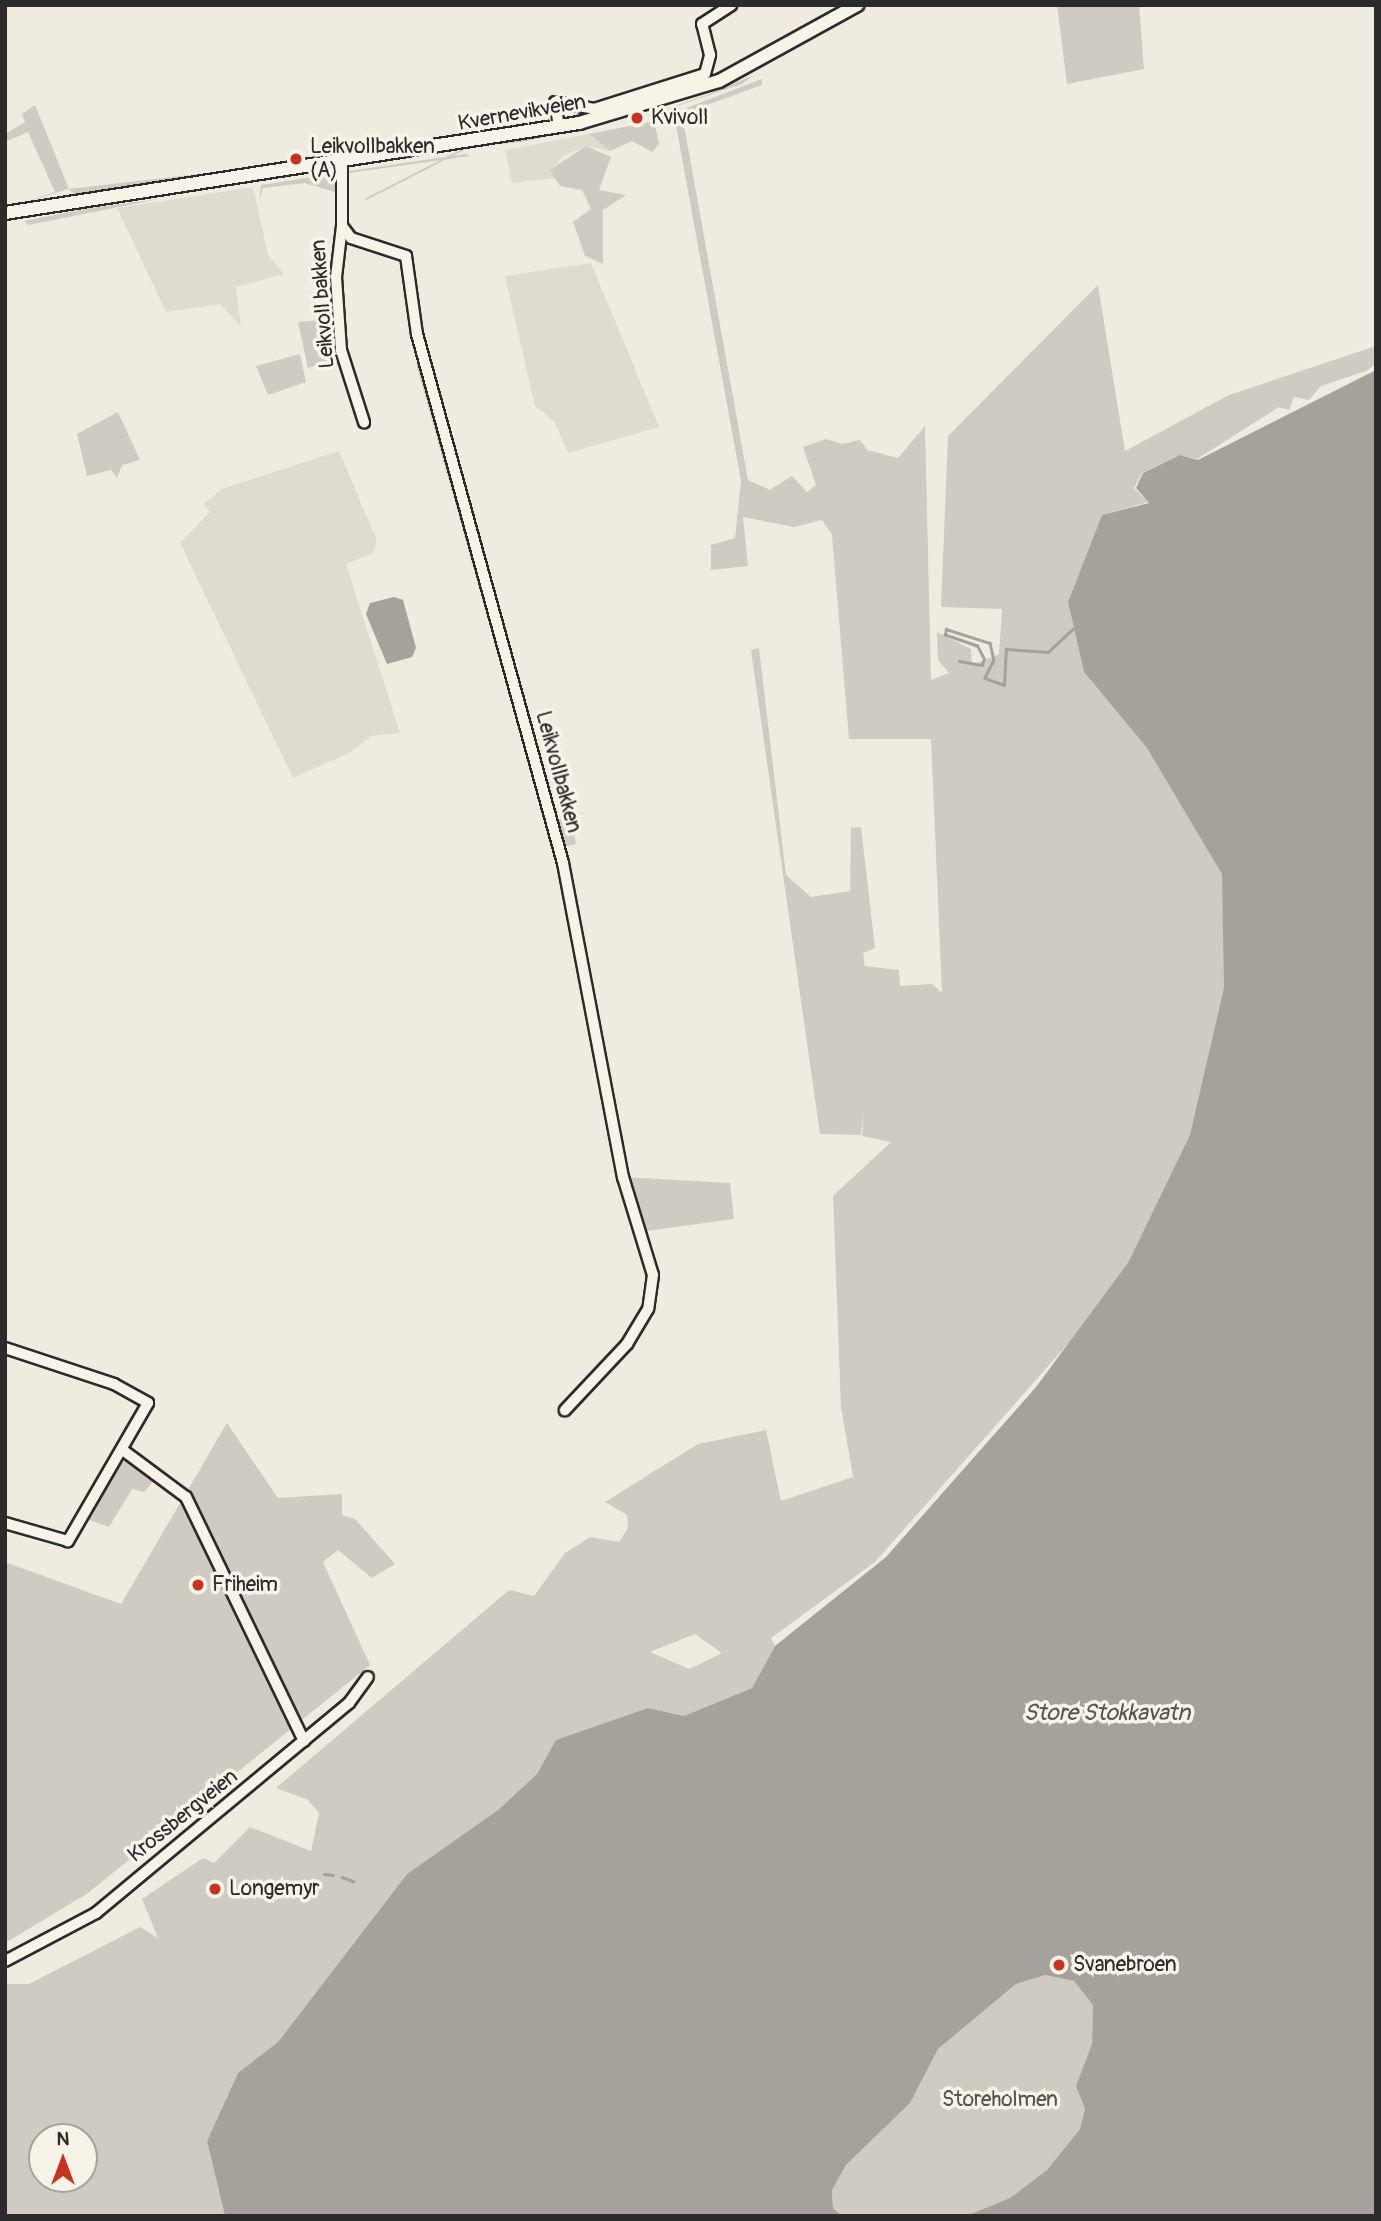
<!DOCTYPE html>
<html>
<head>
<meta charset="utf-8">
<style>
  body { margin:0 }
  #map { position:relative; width:1381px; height:2221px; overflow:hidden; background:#efebe0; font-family:Pangolin,sans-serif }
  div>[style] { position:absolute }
  .built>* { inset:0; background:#dedbd1 }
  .green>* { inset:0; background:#cfcbc2; transform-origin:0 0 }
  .water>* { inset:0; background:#a4a29a }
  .stream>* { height:2.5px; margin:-1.25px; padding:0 1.25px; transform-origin:1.25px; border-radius:1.25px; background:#a4a29a }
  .roads { filter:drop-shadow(2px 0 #2b2b2b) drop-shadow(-2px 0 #2b2b2b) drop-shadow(0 2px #2b2b2b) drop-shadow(0 -2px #2b2b2b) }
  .minor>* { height:10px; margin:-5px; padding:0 5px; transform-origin:5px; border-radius:5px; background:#f7f3e8 }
  .major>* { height:12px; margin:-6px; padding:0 6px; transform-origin:6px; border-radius:6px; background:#f7f3e8 }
  .dots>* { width:19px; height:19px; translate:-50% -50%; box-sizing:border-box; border:4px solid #f7f3e8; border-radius:50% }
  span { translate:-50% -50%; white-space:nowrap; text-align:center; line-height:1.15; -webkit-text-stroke:7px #f7f3e8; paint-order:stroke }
  .street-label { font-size:21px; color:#2b2b2b }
  .poi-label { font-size:21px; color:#2b2b2b }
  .left { translate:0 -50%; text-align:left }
  .park-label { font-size:21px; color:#545351 }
  .water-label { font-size:23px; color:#555552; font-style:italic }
  .frame { position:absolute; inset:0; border:7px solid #2b2b2b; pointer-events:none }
  .north { position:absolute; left:28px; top:2123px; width:70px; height:70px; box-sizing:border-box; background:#f7f3e8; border:2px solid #a5a39c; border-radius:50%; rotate:0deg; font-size:19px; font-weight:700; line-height:28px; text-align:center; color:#2b2b2b }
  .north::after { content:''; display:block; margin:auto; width:24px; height:32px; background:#c8321e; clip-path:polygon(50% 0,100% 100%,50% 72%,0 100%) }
</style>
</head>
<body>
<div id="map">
  <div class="built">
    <div style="clip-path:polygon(589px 134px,610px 151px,586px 146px,563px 156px,551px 170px,556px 178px,512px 183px,505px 150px)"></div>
    <div style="clip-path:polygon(253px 187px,268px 255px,284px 274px,236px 287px,241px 327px,220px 304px,166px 312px,117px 208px)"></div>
    <div style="clip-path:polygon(591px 263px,659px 427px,568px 453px,554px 421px,535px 406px,505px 276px)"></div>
    <div style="clip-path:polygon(339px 451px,377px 541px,373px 553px,346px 564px,400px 733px,371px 736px,351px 752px,293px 778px,180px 543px,210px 512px,204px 504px,222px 489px)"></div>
  </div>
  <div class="green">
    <div style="clip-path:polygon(1057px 5px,1139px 5px,1144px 69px,1067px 84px)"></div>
    <div style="clip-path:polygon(754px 75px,742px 84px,629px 122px,706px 95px)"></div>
    <div style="clip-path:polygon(evenodd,762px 79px,762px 85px,682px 114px,748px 480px,770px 490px,792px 476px,807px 492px,816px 485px,803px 447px,826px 439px,842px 444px,860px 440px,867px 450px,898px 458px,925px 426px,931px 680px,949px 673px,938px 660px,937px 632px,971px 649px,972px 665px,999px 654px,1002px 609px,941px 607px,948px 436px,1098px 285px,1125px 451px,1229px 395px,1376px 346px,1376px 364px,1366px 371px,1321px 386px,1309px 400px,1294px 397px,1289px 410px,1279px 407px,1197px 459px,1180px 455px,1142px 473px,1134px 488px,1148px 502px,1102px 515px,1068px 602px,1084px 672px,1147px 748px,1226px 874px,1227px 990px,1190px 1135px,1127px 1272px,1089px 1320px,875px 1562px,771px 1638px,775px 1646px,752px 1688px,684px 1716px,648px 1708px,557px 1740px,537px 1774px,498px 1810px,407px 1874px,278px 2042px,238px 2073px,207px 2141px,225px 2216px,5px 2216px,5px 1984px,29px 1984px,140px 1927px,158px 1938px,142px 1899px,203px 1858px,214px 1863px,250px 1827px,311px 1851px,319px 1813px,308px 1800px,276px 1788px,509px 1590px,534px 1596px,565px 1553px,590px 1537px,619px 1542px,628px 1528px,627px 1515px,605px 1502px,698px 1444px,766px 1430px,781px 1501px,853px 1477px,841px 1407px,833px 1196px,891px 1142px,862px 1136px,864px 1109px,861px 1135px,820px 1134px,751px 650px,759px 648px,786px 875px,811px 897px,850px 891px,851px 828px,861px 827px,875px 948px,863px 953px,865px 966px,899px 970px,900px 986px,932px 984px,942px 993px,931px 739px,849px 739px,832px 535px,822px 520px,794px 527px,743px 517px,748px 566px,711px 570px,711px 545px,735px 538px,741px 481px,675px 120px,655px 125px,659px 144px,652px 152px,632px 141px,610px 151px,589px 134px,650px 122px,762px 79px,695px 1634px,722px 1653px,689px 1669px,650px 1652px,695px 1634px,762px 79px,42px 2137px,84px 2137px,84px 2179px,42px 2179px,42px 2137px)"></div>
    <div style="clip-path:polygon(35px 105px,69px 189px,275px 165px,302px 155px,279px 166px,148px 185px,76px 195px,68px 189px,5px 209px,55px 192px,28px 132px,5px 142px,5px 134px,25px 122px,22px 114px)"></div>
    <div style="clip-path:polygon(573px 130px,523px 142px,478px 146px,480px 145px)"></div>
    <div style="clip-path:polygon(586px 146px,611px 157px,599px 190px,626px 195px,603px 210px,603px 264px,585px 256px,573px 222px,591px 209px,582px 190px,560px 186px,550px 170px)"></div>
    <div style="left:464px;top:148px;width:2px;height:111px;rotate:63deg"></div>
    <div style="clip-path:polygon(466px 154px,470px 156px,342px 174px,342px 172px)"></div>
    <div style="clip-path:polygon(338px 173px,338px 193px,305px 183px,263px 188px,259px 201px,261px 185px)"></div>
    <div style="clip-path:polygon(159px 199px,28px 225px,24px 221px,90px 208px)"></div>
    <div style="clip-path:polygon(321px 320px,339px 324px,344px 369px,329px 361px,308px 368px,298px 322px)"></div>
    <div style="clip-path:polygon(300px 354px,306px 382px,268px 395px,256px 366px)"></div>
    <div style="clip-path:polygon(416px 364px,421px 364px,552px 821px,589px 811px,570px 818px,576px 844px,559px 848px,562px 864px,557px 865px)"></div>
    <div style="clip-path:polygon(118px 412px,140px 460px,122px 465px,117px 478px,111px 470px,87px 476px,77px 434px)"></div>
    <div style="clip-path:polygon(623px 1177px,730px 1183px,734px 1219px,639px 1232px)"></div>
    <div style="clip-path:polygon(227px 1423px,278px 1498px,342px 1494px,342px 1515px,355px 1519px,395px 1564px,372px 1578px,338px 1550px,323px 1562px,370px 1665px,88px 1893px,5px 1943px,5px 1562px,121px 1604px)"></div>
    <div style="clip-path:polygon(131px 1461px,156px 1478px,144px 1492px,132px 1489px,109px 1527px,86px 1519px,119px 1463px)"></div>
    <div style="clip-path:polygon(1045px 1975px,1074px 1981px,1093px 2005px,1092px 2044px,1077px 2086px,1085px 2109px,1080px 2129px,1047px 2170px,1010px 2198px,966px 2216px,842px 2216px,833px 2208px,832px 2190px,846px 2165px,910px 2103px,938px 2049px,1016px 1984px)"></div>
  </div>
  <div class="water">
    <div style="clip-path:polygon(1376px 370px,1376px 2216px,966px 2216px,1010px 2198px,1047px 2170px,1080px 2129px,1085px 2109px,1076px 2086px,1092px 2044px,1093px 2005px,1074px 1981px,1045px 1975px,1016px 1984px,938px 2049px,910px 2103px,846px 2165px,832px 2190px,833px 2208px,842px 2216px,225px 2216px,207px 2141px,238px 2073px,278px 2042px,407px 1874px,498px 1810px,537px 1774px,556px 1740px,648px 1708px,684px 1716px,752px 1688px,775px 1646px,886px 1557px,1036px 1387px,1128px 1263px,1190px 1135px,1224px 988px,1222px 874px,1147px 748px,1084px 672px,1068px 602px,1102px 515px,1149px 503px,1136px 488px,1143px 473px,1180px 455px,1198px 460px)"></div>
    <div style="clip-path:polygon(394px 597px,403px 600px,416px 648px,412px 657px,387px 664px,366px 614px,370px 603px)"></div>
  </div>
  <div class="stream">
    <div style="left:959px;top:661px;width:23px;rotate:10deg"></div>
    <div style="left:982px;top:665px;width:6px;rotate:-72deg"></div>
    <div style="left:984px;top:659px;width:15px;rotate:-118deg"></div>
    <div style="left:977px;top:646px;width:34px;rotate:-161deg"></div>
    <div style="left:945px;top:635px;width:6px;rotate:-81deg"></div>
    <div style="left:946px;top:629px;width:46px;rotate:17.7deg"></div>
    <div style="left:990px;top:643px;width:17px;rotate:77deg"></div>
    <div style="left:994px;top:660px;width:20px;rotate:117deg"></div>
    <div style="left:985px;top:678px;width:20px;rotate:20deg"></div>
    <div style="left:1004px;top:685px;width:36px;rotate:-87deg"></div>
    <div style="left:1006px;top:649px;width:42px;rotate:4.1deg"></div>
    <div style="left:1048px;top:652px;width:34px;rotate:-43deg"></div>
    <div style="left:324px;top:1874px;width:9px;rotate:6deg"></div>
    <div style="left:342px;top:1877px;width:12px;rotate:20deg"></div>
  </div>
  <div class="roads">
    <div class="minor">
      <div style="left:559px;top:127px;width:25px;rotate:-99deg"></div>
      <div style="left:555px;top:102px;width:40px;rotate:10deg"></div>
      <div style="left:594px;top:109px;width:116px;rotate:-17.5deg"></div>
      <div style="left:705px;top:74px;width:20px;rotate:-75deg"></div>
      <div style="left:710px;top:55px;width:32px;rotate:-104deg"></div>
      <div style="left:702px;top:24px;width:35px;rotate:-33deg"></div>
      <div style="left:342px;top:161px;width:65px;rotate:90deg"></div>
      <div style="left:342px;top:226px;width:15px;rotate:53deg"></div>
      <div style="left:351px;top:238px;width:58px;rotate:18.1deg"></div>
      <div style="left:406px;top:256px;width:79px;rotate:82deg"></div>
      <div style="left:417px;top:334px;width:549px;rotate:74.57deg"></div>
      <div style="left:563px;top:863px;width:320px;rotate:79.2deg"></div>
      <div style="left:623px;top:1177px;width:102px;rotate:73deg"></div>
      <div style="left:653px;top:1275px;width:34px;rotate:98deg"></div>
      <div style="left:648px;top:1309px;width:41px;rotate:121deg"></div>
      <div style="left:627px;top:1344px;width:91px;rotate:133.2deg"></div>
      <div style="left:342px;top:226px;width:51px;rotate:96.7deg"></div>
      <div style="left:336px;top:277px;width:73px;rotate:86.1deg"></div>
      <div style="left:341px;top:350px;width:76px;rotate:72.3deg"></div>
      <div style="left:5px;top:1348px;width:115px;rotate:18.3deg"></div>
      <div style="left:114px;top:1384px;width:39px;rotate:29deg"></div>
      <div style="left:148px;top:1403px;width:160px;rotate:120.1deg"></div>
      <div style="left:68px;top:1541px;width:66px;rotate:-164.1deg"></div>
      <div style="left:124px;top:1451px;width:77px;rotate:36.6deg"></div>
      <div style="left:186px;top:1497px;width:271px;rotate:64.2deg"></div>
      <div style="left:5px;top:1961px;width:103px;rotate:-27.8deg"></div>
      <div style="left:96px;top:1913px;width:329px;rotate:-39.7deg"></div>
      <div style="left:349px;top:1703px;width:32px;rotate:-54deg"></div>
    </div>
    <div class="major">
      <div style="left:5px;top:213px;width:581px;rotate:-8.91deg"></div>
      <div style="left:579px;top:123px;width:146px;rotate:-16.7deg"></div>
      <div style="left:719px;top:81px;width:158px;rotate:-28.8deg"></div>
    </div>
  </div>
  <div class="dots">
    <div style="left:637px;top:118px;background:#c8321e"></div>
    <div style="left:296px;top:159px;background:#c8321e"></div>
    <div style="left:198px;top:1585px;background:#c8321e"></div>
    <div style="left:215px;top:1889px;background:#c8321e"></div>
    <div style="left:1059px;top:1965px;background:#c8321e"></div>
  </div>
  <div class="street-label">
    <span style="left:522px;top:113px;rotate:-10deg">Kvernevikveien</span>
    <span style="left:323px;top:304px;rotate:-94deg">Leikvoll bakken</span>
    <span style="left:558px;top:772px;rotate:75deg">Leikvollbakken</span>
    <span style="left:183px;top:1816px;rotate:-39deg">Krossbergveien</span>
  </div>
  <div class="poi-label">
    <span class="left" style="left:651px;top:118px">Kvivoll</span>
    <span class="left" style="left:310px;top:159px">Leikvollbakken<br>(A)</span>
    <span class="left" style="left:212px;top:1585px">Friheim</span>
    <span class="left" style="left:229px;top:1889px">Longemyr</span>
    <span class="left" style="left:1073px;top:1965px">Svanebroen</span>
  </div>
  <div class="park-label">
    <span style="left:1000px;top:2100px">Storeholmen</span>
  </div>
  <div class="water-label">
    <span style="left:1107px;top:1713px">Store Stokkavatn</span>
  </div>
  <div class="frame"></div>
  <div class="north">N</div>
</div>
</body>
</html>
